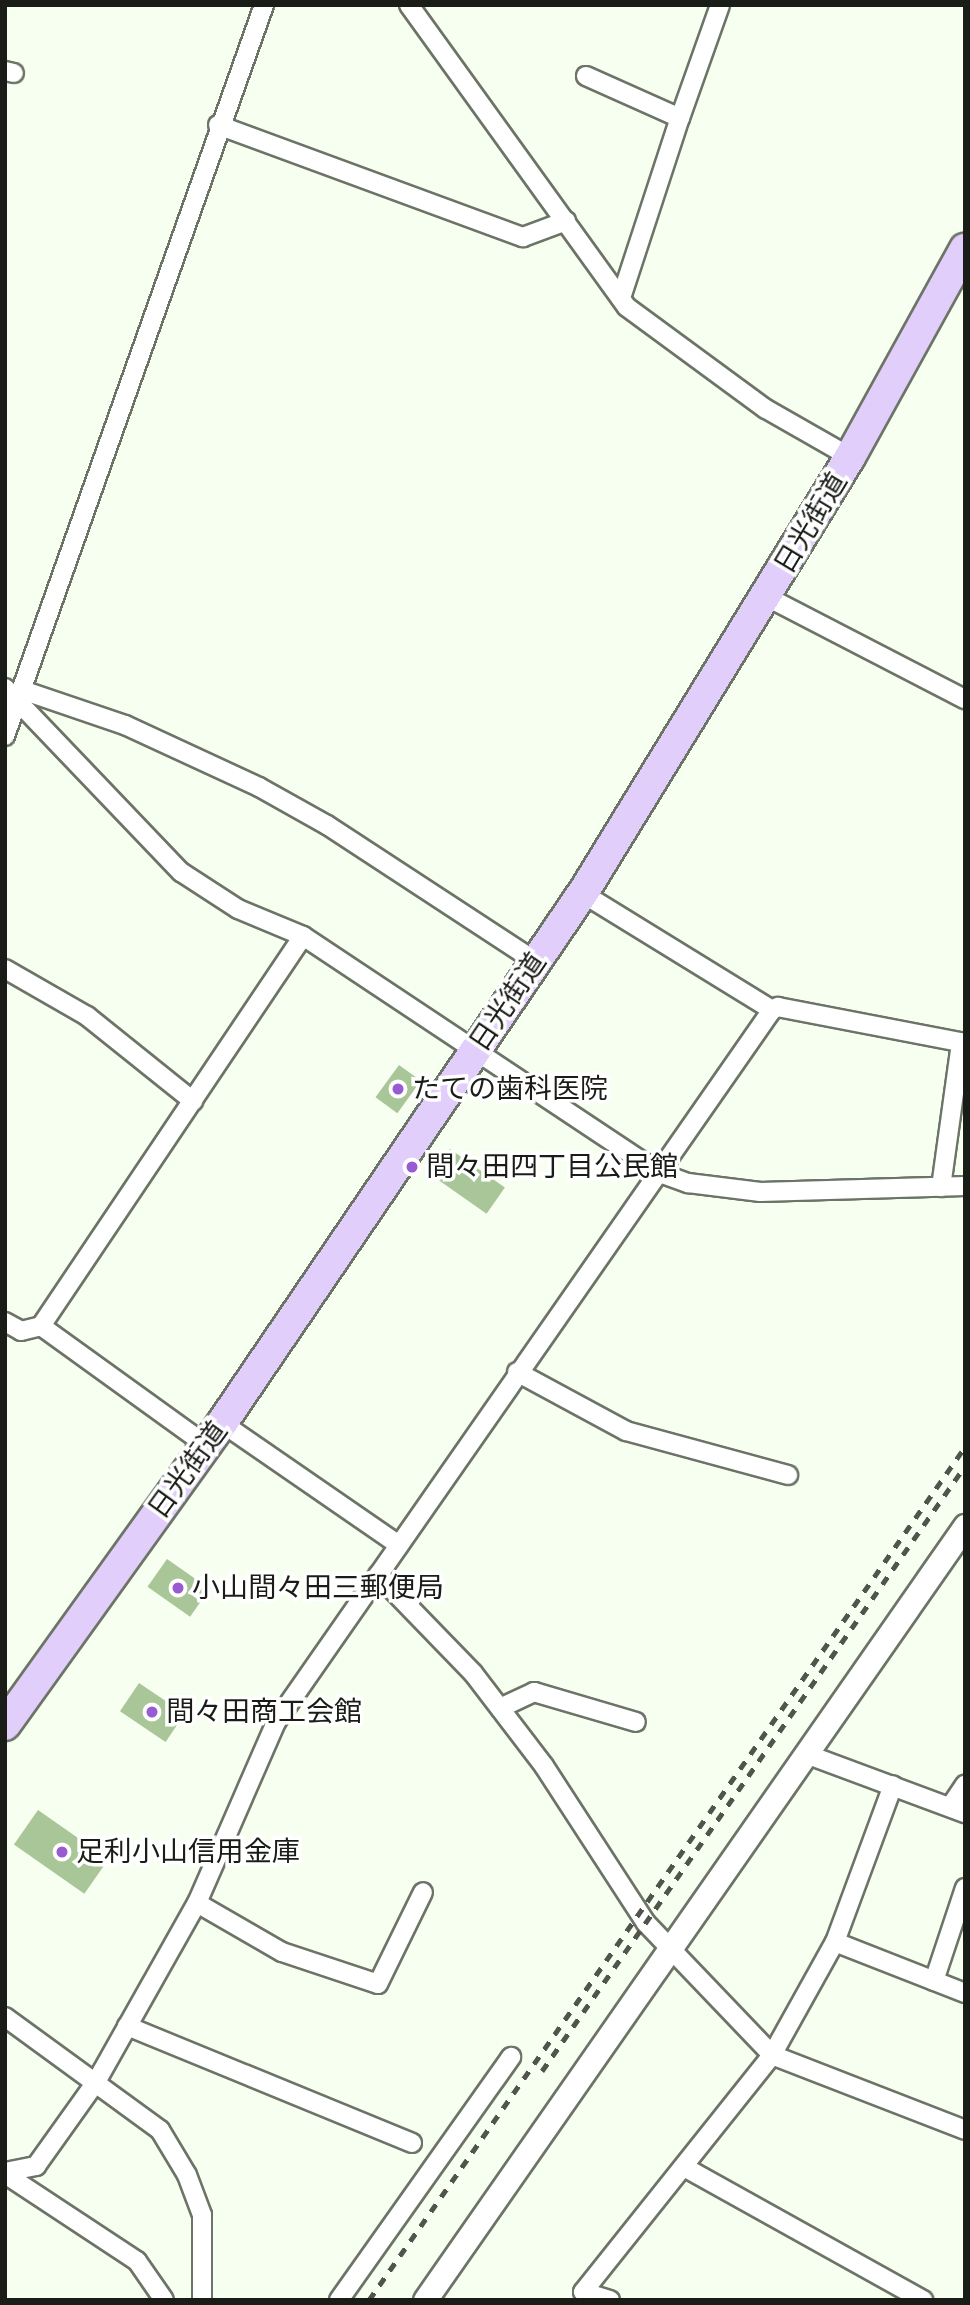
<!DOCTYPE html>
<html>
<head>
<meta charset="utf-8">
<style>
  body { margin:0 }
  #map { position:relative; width:970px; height:2305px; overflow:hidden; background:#f6fff0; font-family:"Zilla Slab","Noto Sans JP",serif }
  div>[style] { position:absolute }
  .building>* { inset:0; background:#a9c698; transform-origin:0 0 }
  .roads { filter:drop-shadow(2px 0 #6c7467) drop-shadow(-2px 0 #6c7467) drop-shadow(0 2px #6c7467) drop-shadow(0 -2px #6c7467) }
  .minor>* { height:18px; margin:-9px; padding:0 9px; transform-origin:9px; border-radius:9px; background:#fff }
  .tertiary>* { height:23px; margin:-11.5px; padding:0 11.5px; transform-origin:11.5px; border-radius:11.5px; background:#fff }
  .trunk>* { height:30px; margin:-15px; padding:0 15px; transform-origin:15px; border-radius:15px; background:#e2cefa }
  .rail>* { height:5px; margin-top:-2.5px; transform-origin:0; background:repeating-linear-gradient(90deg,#50544d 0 9px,transparent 0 18px) }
  .dots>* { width:19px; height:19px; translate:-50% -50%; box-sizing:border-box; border:4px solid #fff; border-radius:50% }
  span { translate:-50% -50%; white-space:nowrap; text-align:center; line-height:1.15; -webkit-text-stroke:7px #fff; paint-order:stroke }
  .street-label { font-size:28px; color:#191c17 }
  .poi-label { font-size:28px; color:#191c17 }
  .left { translate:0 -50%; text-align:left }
  .frame { position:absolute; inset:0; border:7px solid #191c17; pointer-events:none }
</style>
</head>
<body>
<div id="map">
  <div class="building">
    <div style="left:399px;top:1065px;width:27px;height:40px;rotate:36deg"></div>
    <div style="left:450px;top:1149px;width:67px;height:32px;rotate:35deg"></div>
    <div style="left:167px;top:1559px;width:52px;height:34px;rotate:35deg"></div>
    <div style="left:139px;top:1683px;width:55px;height:34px;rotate:34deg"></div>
    <div style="left:38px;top:1810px;width:86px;height:42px;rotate:35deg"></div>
  </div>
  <div class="roads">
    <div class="minor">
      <div style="left:409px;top:5px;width:372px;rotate:54.2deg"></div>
      <div style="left:627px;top:307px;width:172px;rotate:36.3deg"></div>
      <div style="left:766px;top:409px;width:97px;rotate:29.7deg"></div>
      <div style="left:5px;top:71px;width:9px;rotate:13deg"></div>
      <div style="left:586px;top:76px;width:103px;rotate:24.1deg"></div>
      <div style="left:680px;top:118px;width:120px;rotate:-70.5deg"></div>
      <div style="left:218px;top:125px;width:325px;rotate:20.2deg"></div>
      <div style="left:523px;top:237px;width:46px;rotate:-20.4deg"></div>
      <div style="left:621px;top:298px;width:189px;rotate:-71.9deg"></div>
      <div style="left:767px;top:597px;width:223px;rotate:27.3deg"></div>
      <div style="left:5px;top:688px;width:255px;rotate:46.3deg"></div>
      <div style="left:181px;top:872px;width:68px;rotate:33deg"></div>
      <div style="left:238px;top:909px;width:70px;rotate:22.6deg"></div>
      <div style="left:303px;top:936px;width:429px;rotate:33.6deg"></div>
      <div style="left:660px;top:1173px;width:30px;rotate:20deg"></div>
      <div style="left:688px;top:1183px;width:73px;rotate:7.1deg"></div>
      <div style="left:760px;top:1192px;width:205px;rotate:-1.7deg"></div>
      <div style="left:22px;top:690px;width:109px;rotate:18.8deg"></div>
      <div style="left:125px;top:725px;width:148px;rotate:24.8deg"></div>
      <div style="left:259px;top:787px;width:78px;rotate:29.2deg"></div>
      <div style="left:327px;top:825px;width:250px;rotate:33.2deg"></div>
      <div style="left:5px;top:736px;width:776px;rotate:-70.49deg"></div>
      <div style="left:582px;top:893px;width:223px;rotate:31.6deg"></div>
      <div style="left:5px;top:969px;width:95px;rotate:29.8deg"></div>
      <div style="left:87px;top:1016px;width:136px;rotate:38.7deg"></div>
      <div style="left:941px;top:1187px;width:146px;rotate:-82.1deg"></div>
      <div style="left:5px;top:1322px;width:18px;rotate:29deg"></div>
      <div style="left:21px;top:1331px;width:21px;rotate:-14deg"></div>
      <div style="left:517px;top:1372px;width:124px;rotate:28.4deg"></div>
      <div style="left:626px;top:1431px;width:168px;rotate:15.2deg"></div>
      <div style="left:222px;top:1423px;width:215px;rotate:34.6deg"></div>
      <div style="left:206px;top:1445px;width:203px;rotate:-144.2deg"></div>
      <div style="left:41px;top:1326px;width:470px;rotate:-56.1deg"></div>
      <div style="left:378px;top:1575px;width:136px;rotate:45.9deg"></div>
      <div style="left:473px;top:1673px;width:117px;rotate:52.6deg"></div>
      <div style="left:544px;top:1766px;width:187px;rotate:57deg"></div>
      <div style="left:646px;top:1923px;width:182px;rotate:46.3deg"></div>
      <div style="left:772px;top:2055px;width:207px;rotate:21.2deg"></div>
      <div style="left:500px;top:1708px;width:38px;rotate:-25deg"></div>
      <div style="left:534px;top:1692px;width:106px;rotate:16.4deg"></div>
      <div style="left:806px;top:1754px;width:170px;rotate:20.4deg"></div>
      <div style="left:950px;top:1807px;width:27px;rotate:-56deg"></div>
      <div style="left:197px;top:1903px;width:98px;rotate:30deg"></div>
      <div style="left:282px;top:1952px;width:101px;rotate:18.4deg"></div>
      <div style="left:378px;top:1984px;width:102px;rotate:-63.9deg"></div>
      <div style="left:835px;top:1942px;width:140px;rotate:21.4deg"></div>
      <div style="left:934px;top:1981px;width:98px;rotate:-71.6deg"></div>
      <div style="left:5px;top:2017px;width:192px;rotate:36.1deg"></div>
      <div style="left:160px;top:2130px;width:52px;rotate:59deg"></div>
      <div style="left:187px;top:2175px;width:43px;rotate:69.4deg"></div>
      <div style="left:202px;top:2215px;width:85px;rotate:90deg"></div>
      <div style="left:127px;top:2026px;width:308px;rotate:22.3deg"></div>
      <div style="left:684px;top:2167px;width:274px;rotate:29.1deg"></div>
      <div style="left:5px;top:2172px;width:32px;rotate:-11deg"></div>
      <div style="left:36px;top:2166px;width:103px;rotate:-54.5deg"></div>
      <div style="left:96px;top:2082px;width:206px;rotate:-60.6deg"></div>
      <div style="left:197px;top:1903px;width:197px;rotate:-66.4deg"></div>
      <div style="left:276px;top:1722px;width:868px;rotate:-55.14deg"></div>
      <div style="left:772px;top:1010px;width:7px;rotate:-27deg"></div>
      <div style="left:778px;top:1007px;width:190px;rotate:10.9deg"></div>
      <div style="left:5px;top:2174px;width:158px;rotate:33.4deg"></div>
      <div style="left:137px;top:2261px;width:47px;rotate:55.3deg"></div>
      <div style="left:339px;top:2300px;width:298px;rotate:-54.7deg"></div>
      <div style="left:610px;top:2300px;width:28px;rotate:-163deg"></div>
      <div style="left:583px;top:2292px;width:303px;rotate:-51.4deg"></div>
      <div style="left:772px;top:2055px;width:129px;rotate:-60.9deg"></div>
      <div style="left:835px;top:1942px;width:167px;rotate:-69.7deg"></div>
    </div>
    <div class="tertiary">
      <div style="left:425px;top:2300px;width:944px;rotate:-55.1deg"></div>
    </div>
    <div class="trunk">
      <div style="left:5px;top:1725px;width:372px;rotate:-54.3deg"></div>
      <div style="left:222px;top:1423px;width:647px;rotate:-55.77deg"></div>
      <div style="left:586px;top:888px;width:505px;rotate:-58.51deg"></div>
      <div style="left:850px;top:457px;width:238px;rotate:-61.1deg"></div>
    </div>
  </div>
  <div class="rail">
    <div style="left:542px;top:2071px;width:738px;rotate:-55.04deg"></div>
    <div style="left:369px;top:2300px;width:1041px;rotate:-55.06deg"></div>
  </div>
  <div class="dots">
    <div style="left:398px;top:1089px;background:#995bd2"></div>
    <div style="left:412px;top:1167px;background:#995bd2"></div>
    <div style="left:178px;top:1588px;background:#995bd2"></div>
    <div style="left:152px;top:1712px;background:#995bd2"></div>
    <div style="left:62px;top:1852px;background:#995bd2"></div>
  </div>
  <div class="street-label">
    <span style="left:811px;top:523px;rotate:-59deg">日光街道</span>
    <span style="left:508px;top:1002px;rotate:-56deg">日光街道</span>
    <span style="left:188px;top:1470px;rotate:-54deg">日光街道</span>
  </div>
  <div class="poi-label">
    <span class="left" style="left:412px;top:1089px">たての歯科医院</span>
    <span class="left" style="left:426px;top:1167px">間々田四丁目公民館</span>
    <span class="left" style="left:192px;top:1588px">小山間々田三郵便局</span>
    <span class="left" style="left:166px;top:1712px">間々田商工会館</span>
    <span class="left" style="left:76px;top:1852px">足利小山信用金庫</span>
  </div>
  <div class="frame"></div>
</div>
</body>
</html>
